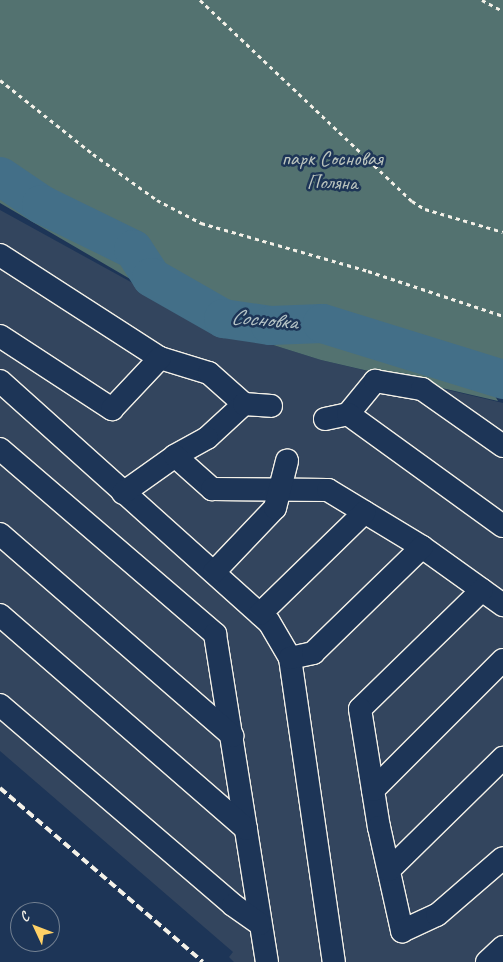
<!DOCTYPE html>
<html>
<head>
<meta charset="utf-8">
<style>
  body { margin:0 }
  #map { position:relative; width:503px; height:962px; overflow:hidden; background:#1d3557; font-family:Caveat,sans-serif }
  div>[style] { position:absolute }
  .built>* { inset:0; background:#33455e }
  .green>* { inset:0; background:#537270 }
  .river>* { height:39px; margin:-19.5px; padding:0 19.5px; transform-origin:19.5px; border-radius:19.5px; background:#436f88 }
  .path>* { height:3px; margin-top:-1.5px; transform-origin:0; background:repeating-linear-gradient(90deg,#f4f1e8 0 4px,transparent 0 8px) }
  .roads { filter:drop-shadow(1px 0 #f4f1e8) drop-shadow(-1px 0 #f4f1e8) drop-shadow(0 1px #f4f1e8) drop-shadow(0 -1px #f4f1e8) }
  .minor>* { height:22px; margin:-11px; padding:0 11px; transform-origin:11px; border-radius:11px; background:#1d3557 }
  .rail>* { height:4px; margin-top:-2px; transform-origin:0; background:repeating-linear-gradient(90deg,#f4f1e8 0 8px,transparent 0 12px) }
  span { translate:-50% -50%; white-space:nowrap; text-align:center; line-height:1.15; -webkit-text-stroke:5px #1d3557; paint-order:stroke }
  .park-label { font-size:21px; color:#bcc5be }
  .water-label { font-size:22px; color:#b6c4c6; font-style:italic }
  .north { position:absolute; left:10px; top:902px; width:50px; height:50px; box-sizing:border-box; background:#1d3557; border:1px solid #738091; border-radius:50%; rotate:313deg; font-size:14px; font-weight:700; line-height:20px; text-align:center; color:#f4f1e8 }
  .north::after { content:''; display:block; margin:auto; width:18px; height:22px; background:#ffd166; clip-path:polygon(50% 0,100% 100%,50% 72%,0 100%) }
</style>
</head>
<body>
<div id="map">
  <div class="built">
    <div style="clip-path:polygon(0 210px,209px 325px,321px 360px,503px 403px,503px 962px,234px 962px,229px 957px,233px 952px,0 751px)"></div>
  </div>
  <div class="green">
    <div style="clip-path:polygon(0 0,503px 0,503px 398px,495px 396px,498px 401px,321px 360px,209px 325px,0 203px)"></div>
  </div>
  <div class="river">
    <div style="left:0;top:176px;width:50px;rotate:34.3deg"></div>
    <div style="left:41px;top:204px;width:102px;rotate:26.1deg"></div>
    <div style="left:133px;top:249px;width:33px;rotate:57deg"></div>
    <div style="left:151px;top:277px;width:83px;rotate:29.7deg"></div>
    <div style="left:223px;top:318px;width:48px;rotate:8.5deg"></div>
    <div style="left:270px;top:325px;width:52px;rotate:-2.2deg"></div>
    <div style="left:322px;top:323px;width:189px;rotate:17.2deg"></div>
  </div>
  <div class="path">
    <div style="left:200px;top:0;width:292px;rotate:43.5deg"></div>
    <div style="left:412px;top:201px;width:15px;rotate:32deg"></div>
    <div style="left:425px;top:209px;width:81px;rotate:16.4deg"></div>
    <div style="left:482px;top:0;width:24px;rotate:28deg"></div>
    <div style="left:0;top:80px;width:119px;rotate:38.5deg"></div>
    <div style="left:93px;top:154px;width:79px;rotate:35.7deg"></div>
    <div style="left:157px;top:200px;width:50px;rotate:27.6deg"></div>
    <div style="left:201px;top:223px;width:174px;rotate:16deg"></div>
    <div style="left:368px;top:271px;width:142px;rotate:18.4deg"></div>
  </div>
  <div class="roads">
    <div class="minor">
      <div style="left:0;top:255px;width:190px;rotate:32.8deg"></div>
      <div style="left:160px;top:358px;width:51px;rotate:17deg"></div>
      <div style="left:209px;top:373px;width:47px;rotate:41.5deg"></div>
      <div style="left:244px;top:404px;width:50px;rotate:137.4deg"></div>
      <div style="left:207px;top:438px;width:37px;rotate:151deg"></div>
      <div style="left:0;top:336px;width:134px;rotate:33.1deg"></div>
      <div style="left:112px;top:409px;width:70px;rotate:-46.7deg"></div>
      <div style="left:0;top:381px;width:361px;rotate:41.9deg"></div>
      <div style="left:269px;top:622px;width:42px;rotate:59.7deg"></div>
      <div style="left:290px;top:658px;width:307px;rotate:81.8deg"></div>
      <div style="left:244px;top:404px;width:27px;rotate:4deg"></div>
      <div style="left:348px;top:414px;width:43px;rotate:-50.7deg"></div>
      <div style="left:375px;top:381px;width:48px;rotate:9.7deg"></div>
      <div style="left:422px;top:389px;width:99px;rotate:35.1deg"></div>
      <div style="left:325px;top:419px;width:24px;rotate:-12deg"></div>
      <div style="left:348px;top:414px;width:191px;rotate:35.9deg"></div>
      <div style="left:0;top:449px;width:284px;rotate:40.7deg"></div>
      <div style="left:215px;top:634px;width:332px;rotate:81deg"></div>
      <div style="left:123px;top:493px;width:64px;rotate:-35.4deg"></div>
      <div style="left:175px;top:456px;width:50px;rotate:41.7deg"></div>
      <div style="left:212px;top:489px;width:116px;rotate:0.5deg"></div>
      <div style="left:328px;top:490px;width:110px;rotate:31.2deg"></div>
      <div style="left:422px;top:547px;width:100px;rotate:35.6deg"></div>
      <div style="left:0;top:534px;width:308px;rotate:41deg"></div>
      <div style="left:214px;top:572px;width:88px;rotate:-46.4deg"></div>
      <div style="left:275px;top:508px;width:49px;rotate:-75.7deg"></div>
      <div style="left:482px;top:590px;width:170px;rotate:135.7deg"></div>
      <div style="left:360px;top:709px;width:120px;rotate:80.9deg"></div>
      <div style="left:379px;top:827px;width:107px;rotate:77.5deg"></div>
      <div style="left:402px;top:931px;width:38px;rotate:-25deg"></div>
      <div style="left:437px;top:915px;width:87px;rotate:-40.8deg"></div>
      <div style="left:260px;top:614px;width:146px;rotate:-44.2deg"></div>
      <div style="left:0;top:615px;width:326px;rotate:41deg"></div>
      <div style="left:290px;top:658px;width:24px;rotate:-12deg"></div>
      <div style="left:313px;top:653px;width:152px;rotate:-44.2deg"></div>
      <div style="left:0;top:705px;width:307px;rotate:40.6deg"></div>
      <div style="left:233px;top:905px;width:33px;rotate:35deg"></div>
      <div style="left:373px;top:790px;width:184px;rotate:-45deg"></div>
      <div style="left:389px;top:870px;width:160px;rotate:-44.5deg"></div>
      <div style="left:487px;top:962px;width:22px;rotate:-43deg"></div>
    </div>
  </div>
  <div class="rail">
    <div style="left:0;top:788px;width:267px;rotate:40.6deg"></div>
  </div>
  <div class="park-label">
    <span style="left:332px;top:170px">парк Сосновая<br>Поляна</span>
  </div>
  <div class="water-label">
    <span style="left:264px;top:320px;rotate:5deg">Сосновка</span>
  </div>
  <div class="north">С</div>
</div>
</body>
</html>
